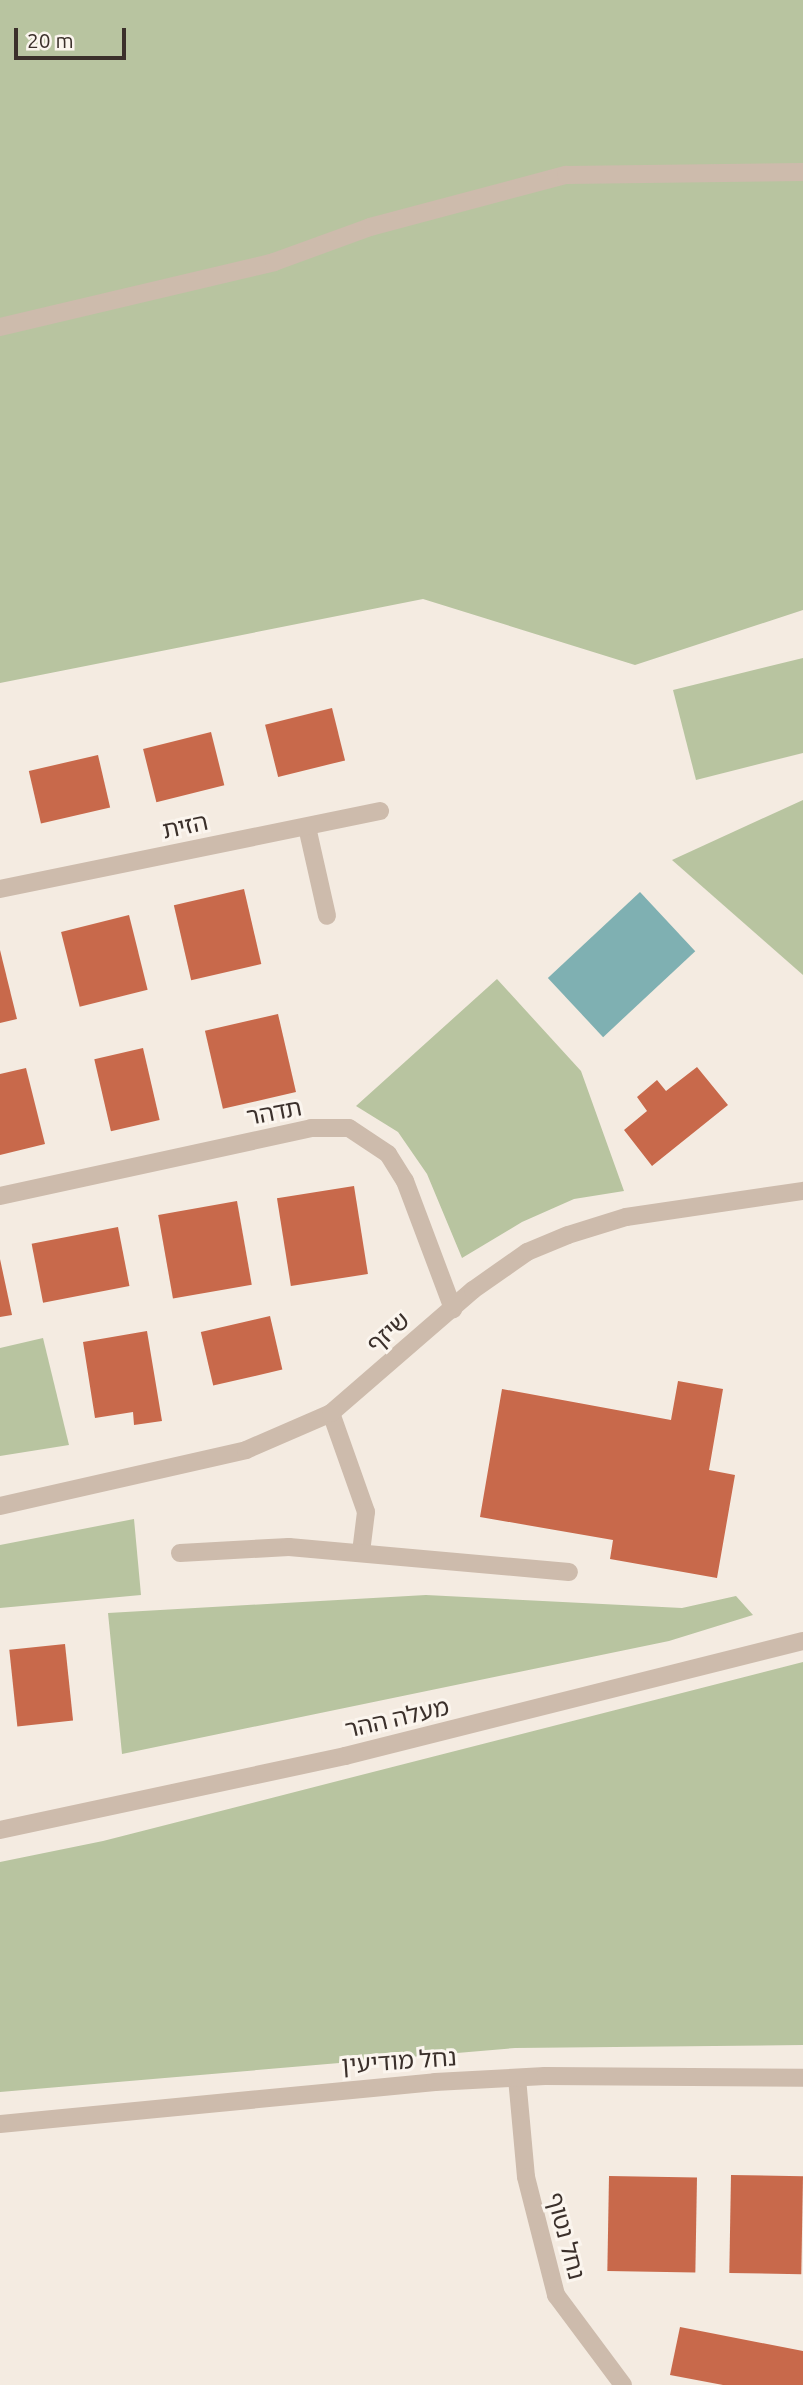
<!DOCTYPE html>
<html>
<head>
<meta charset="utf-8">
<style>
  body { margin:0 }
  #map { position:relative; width:803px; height:2385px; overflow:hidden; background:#f4ebe1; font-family:Ubuntu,"Noto Sans Hebrew",sans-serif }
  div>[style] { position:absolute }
  .green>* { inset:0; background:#b8c4a0 }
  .water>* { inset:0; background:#7fb0b2; transform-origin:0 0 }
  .building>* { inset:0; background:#c8694b; transform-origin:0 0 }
  .minor>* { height:18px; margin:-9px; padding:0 9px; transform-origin:9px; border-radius:9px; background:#cdbbac }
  span { translate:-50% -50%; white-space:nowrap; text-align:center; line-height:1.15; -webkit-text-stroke:6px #fbf5ee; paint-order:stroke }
  .street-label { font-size:24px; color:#3b302b }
  .scale { position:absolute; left:14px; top:28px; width:112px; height:32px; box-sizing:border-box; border:4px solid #3b302b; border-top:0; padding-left:9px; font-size:21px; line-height:24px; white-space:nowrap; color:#3b302b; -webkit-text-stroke:5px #fbf5ee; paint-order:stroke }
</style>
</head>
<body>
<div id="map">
  <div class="green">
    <div style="clip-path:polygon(0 0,803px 0,803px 610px,635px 665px,423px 599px,0 683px)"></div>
    <div style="clip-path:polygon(803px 658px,803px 753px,696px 780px,673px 690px)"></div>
    <div style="clip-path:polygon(803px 800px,803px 975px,672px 860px)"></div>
    <div style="clip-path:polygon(497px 979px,581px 1071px,624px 1191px,574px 1199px,522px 1222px,462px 1258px,427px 1174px,398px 1132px,356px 1106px)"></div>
    <div style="clip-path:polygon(43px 1338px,69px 1445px,0 1456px,0 1348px)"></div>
    <div style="clip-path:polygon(134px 1519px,141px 1595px,0 1608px,0 1545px)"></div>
    <div style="clip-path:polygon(426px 1595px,682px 1608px,736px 1596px,753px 1615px,669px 1641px,122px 1754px,108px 1613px)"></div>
    <div style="clip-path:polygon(803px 1662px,803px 2045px,515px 2048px,0 2092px,0 1862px,103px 1841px)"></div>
  </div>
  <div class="water">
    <div style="left:640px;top:892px;width:81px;height:126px;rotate:47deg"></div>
  </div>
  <div class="building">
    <div style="left:332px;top:708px;width:54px;height:69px;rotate:76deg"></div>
    <div style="left:211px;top:732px;width:55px;height:70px;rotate:76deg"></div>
    <div style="left:98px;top:755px;width:54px;height:71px;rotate:77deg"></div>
    <div style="left:244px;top:889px;width:77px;height:72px;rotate:77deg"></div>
    <div style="left:129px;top:915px;width:77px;height:70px;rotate:76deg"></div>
    <div style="clip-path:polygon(0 950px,17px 1019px,0 1023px)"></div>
    <div style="left:278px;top:1014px;width:80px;height:75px;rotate:77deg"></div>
    <div style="left:143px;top:1048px;width:74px;height:50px;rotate:77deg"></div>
    <div style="clip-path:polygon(697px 1067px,728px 1105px,652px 1166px,624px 1130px,647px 1111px,637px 1097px,657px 1080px,666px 1091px)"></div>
    <div style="clip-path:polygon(26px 1068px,45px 1144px,0 1155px,0 1074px)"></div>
    <div style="left:354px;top:1186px;width:89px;height:78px;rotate:81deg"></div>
    <div style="left:237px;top:1201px;width:85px;height:80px;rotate:80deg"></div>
    <div style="left:118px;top:1227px;width:60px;height:88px;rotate:79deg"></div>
    <div style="clip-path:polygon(0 1259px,12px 1315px,0 1317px)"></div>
    <div style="left:270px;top:1316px;width:55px;height:71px;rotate:77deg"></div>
    <div style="clip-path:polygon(147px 1331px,162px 1421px,134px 1425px,133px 1412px,95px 1418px,83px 1342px)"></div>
    <div style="clip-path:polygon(678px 1381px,723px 1389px,709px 1470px,735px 1475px,717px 1578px,610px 1559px,613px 1540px,480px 1517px,502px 1389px,671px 1420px)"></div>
    <div style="left:65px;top:1644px;width:77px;height:56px;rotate:84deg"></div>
    <div style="left:731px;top:2175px;width:72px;height:98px;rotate:1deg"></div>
    <div style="left:609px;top:2176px;width:88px;height:95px;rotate:1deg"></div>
    <div style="clip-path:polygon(680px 2327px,803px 2351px,803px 2385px,723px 2385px,670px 2375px)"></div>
  </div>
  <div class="minor">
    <div style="left:0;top:327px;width:282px;rotate:-13.3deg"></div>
    <div style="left:274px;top:262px;width:102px;rotate:-20deg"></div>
    <div style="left:370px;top:227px;width:203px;rotate:-14.9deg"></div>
    <div style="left:566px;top:175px;width:237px;rotate:-0.7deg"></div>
    <div style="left:307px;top:827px;width:91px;rotate:77.3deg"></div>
    <div style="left:0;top:889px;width:388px;rotate:-11.6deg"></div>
    <div style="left:0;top:1196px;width:318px;rotate:-12.3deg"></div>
    <div style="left:311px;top:1128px;width:38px"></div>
    <div style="left:349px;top:1128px;width:47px;rotate:33.7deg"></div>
    <div style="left:388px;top:1154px;width:32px;rotate:58deg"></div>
    <div style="left:405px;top:1181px;width:137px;rotate:69.4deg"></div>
    <div style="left:331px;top:1413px;width:105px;rotate:70.5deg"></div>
    <div style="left:366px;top:1512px;width:40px;rotate:97.1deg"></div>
    <div style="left:0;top:1506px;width:252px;rotate:-12.8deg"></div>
    <div style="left:246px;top:1450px;width:93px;rotate:-23.5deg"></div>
    <div style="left:331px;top:1413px;width:188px;rotate:-40.9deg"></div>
    <div style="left:473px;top:1290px;width:66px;rotate:-35.1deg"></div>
    <div style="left:527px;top:1252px;width:44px;rotate:-22.5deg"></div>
    <div style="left:568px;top:1235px;width:61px;rotate:-17.2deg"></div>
    <div style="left:626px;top:1217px;width:179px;rotate:-8.4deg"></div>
    <div style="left:180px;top:1553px;width:109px;rotate:-3.2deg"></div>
    <div style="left:289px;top:1547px;width:281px;rotate:5.1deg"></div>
    <div style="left:0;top:1830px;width:353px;rotate:-12.1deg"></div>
    <div style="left:345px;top:1756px;width:472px;rotate:-14.1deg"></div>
    <div style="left:517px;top:2078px;width:99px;rotate:84.8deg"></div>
    <div style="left:526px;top:2177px;width:122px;rotate:75.7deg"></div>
    <div style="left:556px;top:2295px;width:112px;rotate:53.3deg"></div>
    <div style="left:0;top:2124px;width:437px;rotate:-5.5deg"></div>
    <div style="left:435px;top:2082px;width:110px;rotate:-3.1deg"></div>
    <div style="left:545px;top:2076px;width:258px;rotate:0.4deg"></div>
  </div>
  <div class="street-label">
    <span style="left:185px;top:826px;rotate:-12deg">הזית</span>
    <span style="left:274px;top:1112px;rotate:-11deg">תדהר</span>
    <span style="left:388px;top:1332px;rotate:-41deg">שיזף</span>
    <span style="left:397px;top:1718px;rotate:-13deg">מעלה ההר</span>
    <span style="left:399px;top:2061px;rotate:-4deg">נחל מודיעין</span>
    <span style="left:566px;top:2236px;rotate:75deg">נחל נטוף</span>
  </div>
  <div class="scale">20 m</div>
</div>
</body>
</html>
